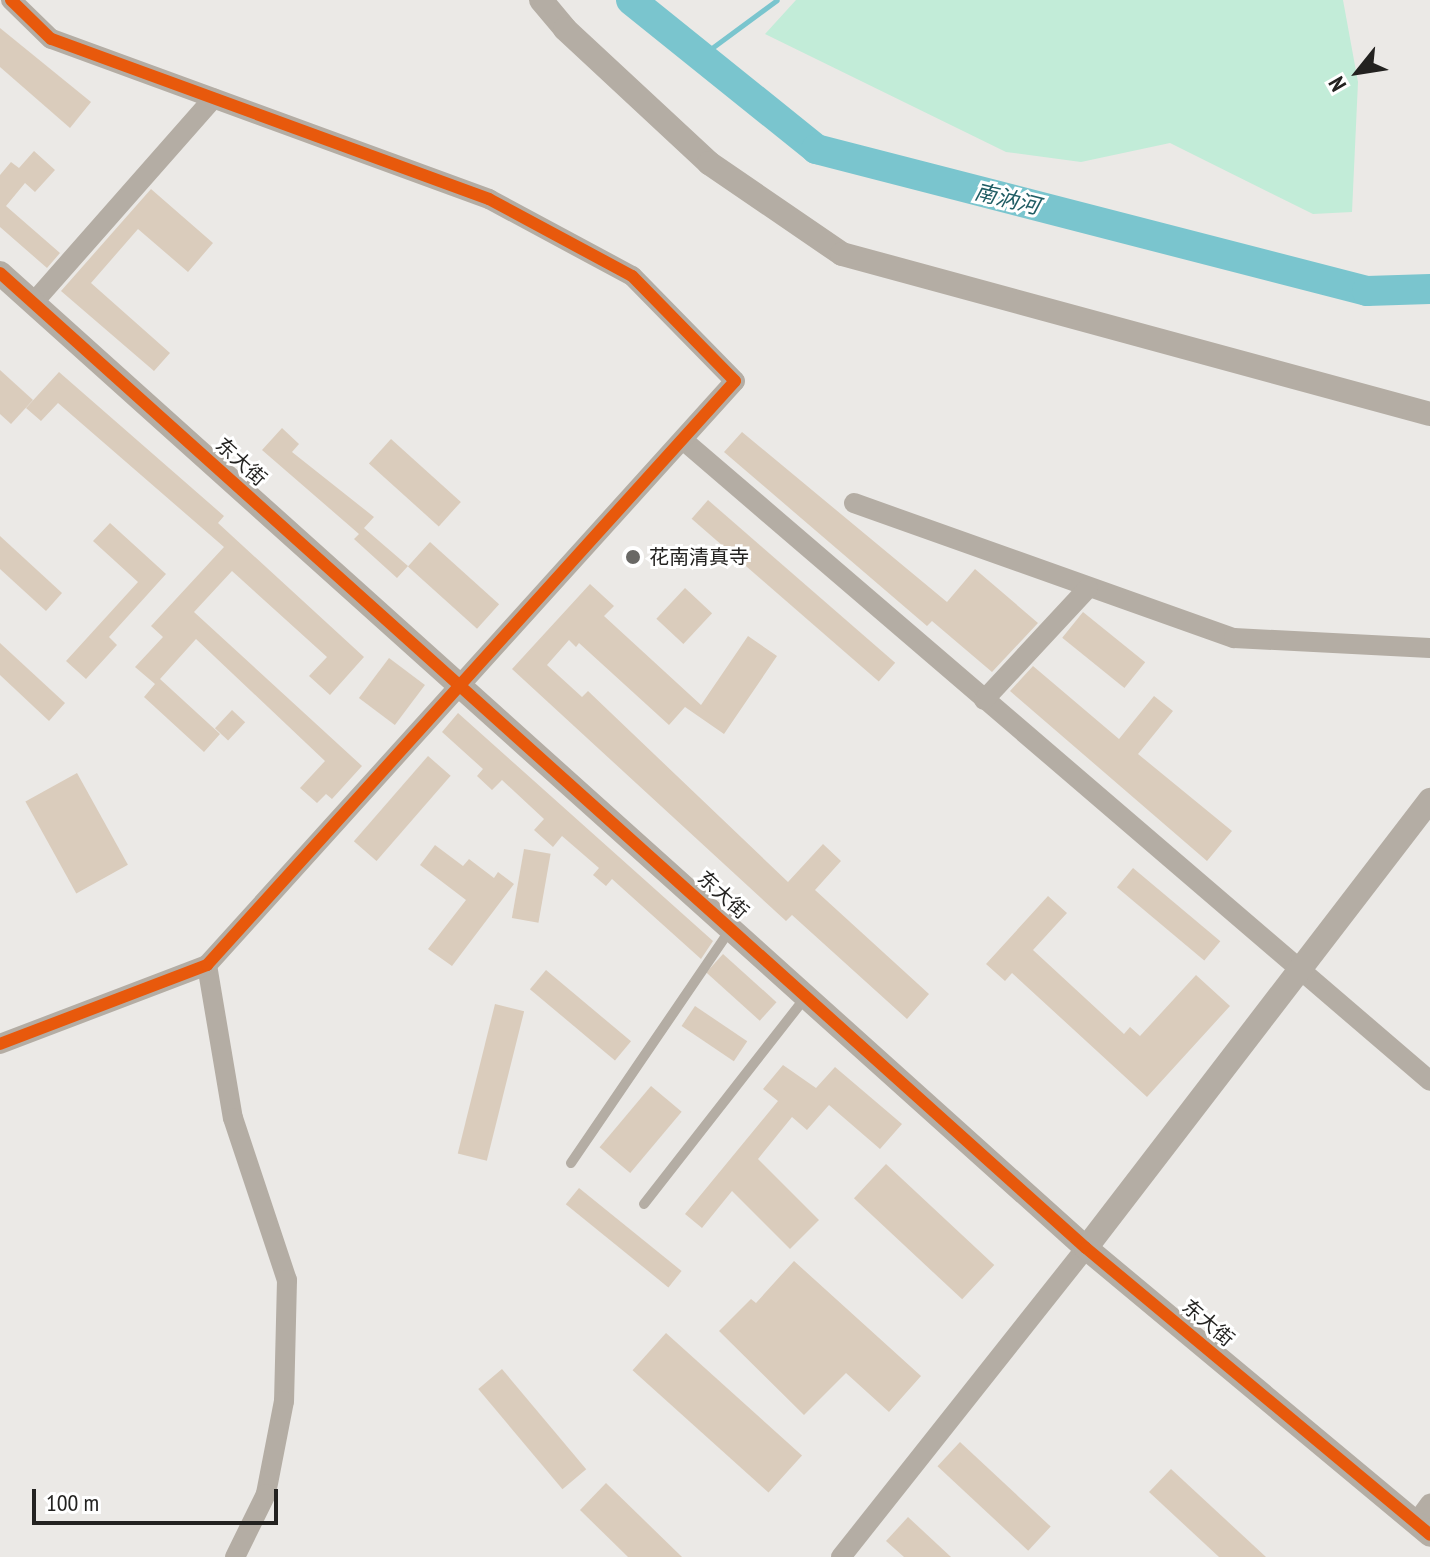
<!DOCTYPE html>
<html>
<head>
<meta charset="utf-8">
<style>
  body { margin:0 }
  #map { position:relative; width:1430px; height:1557px; overflow:hidden; background:#ebe9e6; font-family:"PT Sans Narrow","Noto Sans SC",sans-serif }
  div>[style] { position:absolute }
  .green>* { inset:0; background:#c2ecd8 }
  .stream>* { height:5px; margin:-2.5px; padding:0 2.5px; transform-origin:2.5px; border-radius:2.5px; background:#7ac5ce }
  .river>* { height:30px; margin:-15px; padding:0 15px; transform-origin:15px; border-radius:15px; background:#7ac5ce }
  .building>* { inset:0; background:#daccbc; transform-origin:0 0 }
  .service>* { height:10px; margin:-5px; padding:0 5px; transform-origin:5px; border-radius:5px; background:#b4ada4 }
  .minor>* { height:20px; margin:-10px; padding:0 10px; transform-origin:10px; border-radius:10px; background:#b4ada4 }
  .tertiary>* { height:24px; margin:-12px; padding:0 12px; transform-origin:12px; border-radius:12px; background:#b4ada4 }
  .cycleway>* { height:12px; margin:-6px; padding:0 6px; transform-origin:6px; border-radius:6px; background:#e8590c }
  .dots>* { width:22px; height:22px; translate:-50% -50%; box-sizing:border-box; border:4px solid #fff; border-radius:50% }
  span { translate:-50% -50%; white-space:nowrap; text-align:center; line-height:1.15; -webkit-text-stroke:6px #fff; paint-order:stroke }
  .street-label { font-size:20px; color:#232220 }
  .poi-label { font-size:20px; color:#232220 }
  .left { translate:0 -50%; text-align:left }
  .water-label { font-size:22px; color:#205d64; font-style:italic }
  .north { position:absolute; left:1318px; top:32px; width:80px; height:80px; -webkit-text-stroke:6px #fff; paint-order:stroke; rotate:240deg; font-size:22px; font-weight:700; line-height:32px; text-align:center; color:#232220 }
  .north::after { content:''; display:block; margin:auto; width:28px; height:36px; background:#232220; clip-path:polygon(50% 0,100% 100%,50% 72%,0 100%) }
  .scale { position:absolute; left:32px; top:1489px; width:246px; height:36px; box-sizing:border-box; border:4px solid #232220; border-top:0; padding-left:10px; font-size:24px; line-height:28px; white-space:nowrap; color:#232220; -webkit-text-stroke:6px #fff; paint-order:stroke }
</style>
</head>
<body>
<div id="map">
  <div class="green">
    <div style="clip-path:polygon(796px 0,1343px 0,1358px 82px,1352px 212px,1313px 214px,1170px 143px,1081px 162px,1006px 152px,765px 34px)"></div>
  </div>
  <div class="stream">
    <div style="left:701px;top:56px;width:94px;rotate:-36.4deg"></div>
  </div>
  <div class="river">
    <div style="left:631px;top:0;width:238px;rotate:38.8deg"></div>
    <div style="left:816px;top:149px;width:569px;rotate:14.45deg"></div>
    <div style="left:1367px;top:291px;width:63px;rotate:-1.8deg"></div>
  </div>
  <div class="building">
    <div style="clip-path:polygon(0 28px,91px 102px,70px 128px,0 67px)"></div>
    <div style="clip-path:polygon(34px 151px,55px 170px,35px 192px,25px 183px,6px 206px,60px 253px,47px 268px,0 227px,0 175px,11px 162px,19px 168px)"></div>
    <div style="clip-path:polygon(151px 189px,213px 243px,188px 272px,138px 229px,91px 283px,170px 353px,154px 371px,61px 291px)"></div>
    <div style="clip-path:polygon(0 370px,33px 400px,11px 424px,0 414px)"></div>
    <div style="clip-path:polygon(59px 372px,224px 516px,218px 523px,364px 657px,330px 695px,309px 676px,327px 657px,232px 571px,194px 612px,362px 766px,332px 799px,326px 794px,317px 803px,300px 788px,325px 761px,196px 639px,160px 679px,220px 734px,204px 752px,144px 697px,155px 684px,135px 667px,163px 637px,151px 626px,224px 547px,58px 403px,41px 421px,26px 408px)"></div>
    <div style="clip-path:polygon(282px 428px,299px 444px,292px 452px,374px 517px,364px 528px,408px 566px,397px 578px,354px 539px,359px 534px,262px 450px)"></div>
    <div style="clip-path:polygon(742px 432px,947px 602px,975px 569px,1038px 623px,992px 672px,932px 621px,927px 626px,724px 452px)"></div>
    <div style="left:391px;top:439px;width:94px;height:33px;rotate:42deg"></div>
    <div style="left:708px;top:500px;width:248px;height:25px;rotate:41deg"></div>
    <div style="clip-path:polygon(110px 523px,166px 574px,109px 637px,117px 645px,86px 679px,66px 661px,138px 582px,93px 541px)"></div>
    <div style="clip-path:polygon(0 536px,62px 593px,46px 611px,0 569px)"></div>
    <div style="left:430px;top:542px;width:93px;height:33px;rotate:42deg"></div>
    <div style="clip-path:polygon(590px 584px,614px 606px,604px 616px,701px 705px,748px 636px,777px 656px,724px 734px,685px 707px,669px 725px,579px 643px,576px 647px,569px 640px,547px 665px,582px 697px,588px 691px,788px 882px,823px 844px,841px 861px,815px 890px,929px 994px,907px 1019px,792px 915px,786px 921px,512px 669px)"></div>
    <div style="left:685px;top:588px;width:37px;height:42px;rotate:43deg"></div>
    <div style="left:1083px;top:612px;width:80px;height:33px;rotate:39deg"></div>
    <div style="clip-path:polygon(0 643px,65px 703px,49px 721px,0 675px)"></div>
    <div style="left:389px;top:658px;width:45px;height:50px;rotate:37deg"></div>
    <div style="clip-path:polygon(1033px 666px,1119px 739px,1154px 696px,1173px 711px,1138px 754px,1232px 831px,1207px 861px,1010px 691px)"></div>
    <div style="left:232px;top:710px;width:18px;height:25px;rotate:43deg"></div>
    <div style="clip-path:polygon(458px 713px,713px 941px,701px 959px,612px 879px,606px 886px,593px 875px,599px 868px,562px 836px,553px 847px,534px 830px,544px 819px,502px 780px,492px 790px,477px 776px,483px 769px,442px 732px)"></div>
    <div style="left:428px;top:756px;width:30px;height:113px;rotate:41deg"></div>
    <div style="left:77px;top:773px;width:105px;height:59px;rotate:61deg"></div>
    <div style="clip-path:polygon(435px 845px,463px 866px,469px 859px,494px 878px,498px 872px,514px 884px,452px 966px,428px 949px,466px 900px,420px 865px)"></div>
    <div style="left:524px;top:849px;width:27px;height:70px;rotate:10deg"></div>
    <div style="left:1133px;top:868px;width:114px;height:25px;rotate:40deg"></div>
    <div style="clip-path:polygon(1048px 896px,1067px 913px,1033px 950px,1124px 1034px,1130px 1027px,1140px 1036px,1196px 975px,1230px 1006px,1147px 1097px,1012px 973px,1005px 981px,986px 964px)"></div>
    <div style="left:723px;top:954px;width:72px;height:25px;rotate:42deg"></div>
    <div style="left:546px;top:970px;width:111px;height:25px;rotate:40deg"></div>
    <div style="left:495px;top:1004px;width:30px;height:154px;rotate:14deg"></div>
    <div style="left:695px;top:1006px;width:63px;height:24px;rotate:34deg"></div>
    <div style="clip-path:polygon(783px 1065px,816px 1088px,835px 1067px,902px 1124px,880px 1149px,829px 1105px,807px 1130px,792px 1117px,758px 1159px,819px 1220px,790px 1249px,732px 1191px,702px 1228px,685px 1214px,778px 1101px,763px 1089px)"></div>
    <div style="left:651px;top:1086px;width:40px;height:80px;rotate:40deg"></div>
    <div style="left:886px;top:1164px;width:148px;height:47px;rotate:43deg"></div>
    <div style="left:579px;top:1188px;width:132px;height:21px;rotate:39deg"></div>
    <div style="clip-path:polygon(794px 1261px,921px 1376px,889px 1412px,846px 1373px,804px 1415px,719px 1331px,751px 1299px,756px 1303px)"></div>
    <div style="left:666px;top:1333px;width:183px;height:50px;rotate:42deg"></div>
    <div style="left:502px;top:1369px;width:131px;height:31px;rotate:50deg"></div>
    <div style="left:960px;top:1442px;width:124px;height:33px;rotate:43deg"></div>
    <div style="clip-path:polygon(1171px 1469px,1266px 1557px,1219px 1557px,1149px 1492px)"></div>
    <div style="clip-path:polygon(606px 1483px,682px 1557px,628px 1557px,580px 1510px)"></div>
    <div style="clip-path:polygon(908px 1517px,951px 1557px,904px 1557px,886px 1541px)"></div>
  </div>
  <div class="service">
    <div style="left:571px;top:1163px;width:282px;rotate:-55.7deg"></div>
    <div style="left:644px;top:1204px;width:261px;rotate:-52deg"></div>
  </div>
  <div class="minor">
    <div style="left:33px;top:303px;width:273px;rotate:-48.6deg"></div>
    <div style="left:683px;top:440px;width:984px;rotate:40.63deg"></div>
    <div style="left:854px;top:503px;width:403px;rotate:19.6deg"></div>
    <div style="left:1234px;top:638px;width:196px;rotate:2.9deg"></div>
    <div style="left:984px;top:700px;width:153px;rotate:-47.1deg"></div>
    <div style="left:207px;top:965px;width:155px;rotate:80.4deg"></div>
    <div style="left:233px;top:1118px;width:171px;rotate:71.6deg"></div>
    <div style="left:287px;top:1280px;width:121px;rotate:91.4deg"></div>
    <div style="left:284px;top:1401px;width:95px;rotate:101deg"></div>
    <div style="left:266px;top:1494px;width:70px;rotate:116.2deg"></div>
    <div style="left:0;top:1044px;width:222px;rotate:-20.9deg"></div>
    <div style="left:207px;top:965px;width:787px;rotate:-47.88deg"></div>
    <div style="left:735px;top:381px;width:147px;rotate:-134.4deg"></div>
    <div style="left:632px;top:276px;width:162px;rotate:-151.7deg"></div>
    <div style="left:489px;top:199px;width:466px;rotate:-159.9deg"></div>
    <div style="left:51px;top:39px;width:56px;rotate:-135.7deg"></div>
    <div style="left:1416px;top:1523px;width:24px;rotate:-54deg"></div>
    <div style="left:841px;top:1557px;width:394px;rotate:-51.6deg"></div>
  </div>
  <div class="tertiary">
    <div style="left:541px;top:0;width:38px;rotate:50deg"></div>
    <div style="left:565px;top:29px;width:197px;rotate:42.9deg"></div>
    <div style="left:709px;top:163px;width:161px;rotate:34.4deg"></div>
    <div style="left:842px;top:254px;width:609px;rotate:15.22deg"></div>
    <div style="left:0;top:273px;width:1459px;rotate:41.92deg"></div>
    <div style="left:1086px;top:1248px;width:448px;rotate:39.8deg"></div>
    <div style="left:1086px;top:1248px;width:565px;rotate:-52.48deg"></div>
  </div>
  <div class="cycleway">
    <div style="left:0;top:273px;width:1459px;rotate:41.92deg"></div>
    <div style="left:1086px;top:1248px;width:448px;rotate:39.8deg"></div>
    <div style="left:0;top:1044px;width:222px;rotate:-20.9deg"></div>
    <div style="left:207px;top:965px;width:787px;rotate:-47.88deg"></div>
    <div style="left:735px;top:381px;width:147px;rotate:-134.4deg"></div>
    <div style="left:632px;top:276px;width:162px;rotate:-151.7deg"></div>
    <div style="left:489px;top:199px;width:466px;rotate:-159.9deg"></div>
    <div style="left:51px;top:39px;width:56px;rotate:-135.7deg"></div>
  </div>
  <div class="dots">
    <div style="left:633px;top:557px;background:#696865"></div>
  </div>
  <div class="street-label">
    <span style="left:241px;top:462px;rotate:42deg">东大街</span>
    <span style="left:723px;top:895px;rotate:42deg">东大街</span>
    <span style="left:1208px;top:1323px;rotate:40deg">东大街</span>
  </div>
  <div class="poi-label">
    <span class="left" style="left:649px;top:557px">花南清真寺</span>
  </div>
  <div class="water-label">
    <span style="left:1007px;top:199px;rotate:14deg">南汭河</span>
  </div>
  <div class="north">N</div>
  <div class="scale">100 m</div>
</div>
</body>
</html>
